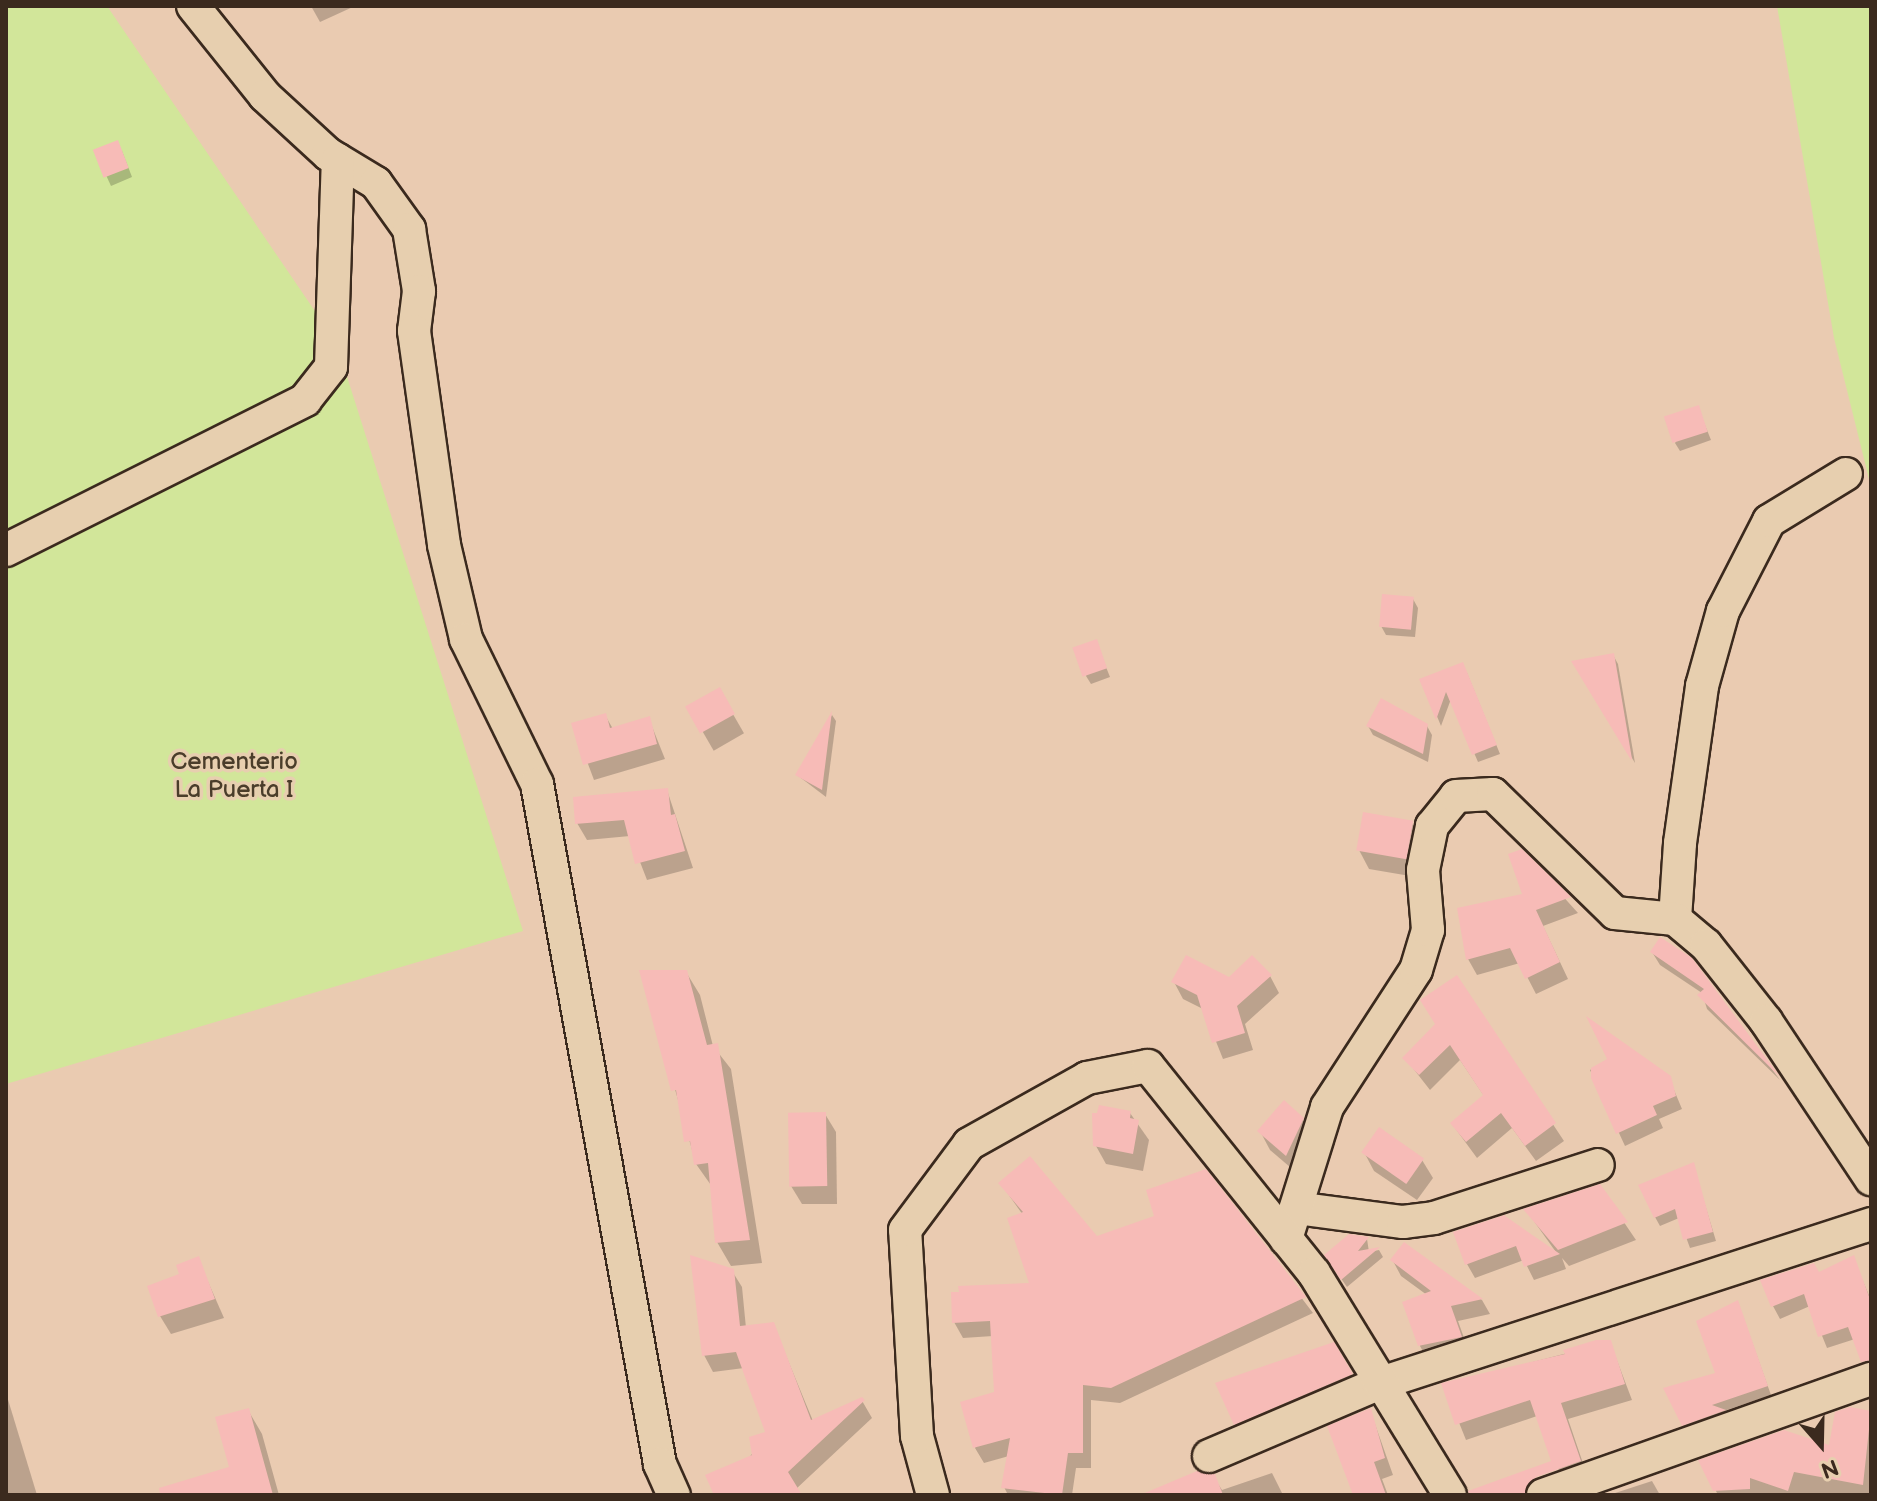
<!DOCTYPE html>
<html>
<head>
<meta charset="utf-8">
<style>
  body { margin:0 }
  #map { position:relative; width:1877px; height:1501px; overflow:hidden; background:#eacbb1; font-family:"Balsamiq Sans",sans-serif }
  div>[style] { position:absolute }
  .green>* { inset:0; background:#d2e69a }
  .shadow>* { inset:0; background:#0003; transform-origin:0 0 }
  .building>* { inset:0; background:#f7bbb7; transform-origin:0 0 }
  .roads { filter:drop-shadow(2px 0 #3b2a1e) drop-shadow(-2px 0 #3b2a1e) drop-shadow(0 2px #3b2a1e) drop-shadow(0 -2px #3b2a1e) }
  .street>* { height:32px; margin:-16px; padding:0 16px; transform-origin:16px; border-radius:16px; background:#e7cfaf }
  span { translate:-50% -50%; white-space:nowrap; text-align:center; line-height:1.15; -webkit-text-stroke:7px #e7cfaf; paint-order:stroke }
  .park-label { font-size:24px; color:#4a3d2a }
  .frame { position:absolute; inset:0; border:8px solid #3b2a1e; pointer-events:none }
  .north { position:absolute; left:1781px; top:1405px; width:80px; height:80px; -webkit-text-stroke:6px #e7cfaf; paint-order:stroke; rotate:160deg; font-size:22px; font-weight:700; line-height:32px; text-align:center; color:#3b2a1e }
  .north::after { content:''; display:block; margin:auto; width:28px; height:36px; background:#3b2a1e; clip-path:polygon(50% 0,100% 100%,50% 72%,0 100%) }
</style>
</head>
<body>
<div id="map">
  <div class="green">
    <div style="clip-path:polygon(6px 6px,107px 6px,336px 342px,523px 931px,6px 1084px)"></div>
    <div style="clip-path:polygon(1777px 6px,1871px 6px,1871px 487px,1834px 338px)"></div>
  </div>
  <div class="shadow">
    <div style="clip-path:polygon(311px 6px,355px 6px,320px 22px)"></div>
    <div style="clip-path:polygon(95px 151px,122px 151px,132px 177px,111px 186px)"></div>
    <div style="clip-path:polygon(1698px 408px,1711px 440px,1680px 451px,1675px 443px)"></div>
    <div style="clip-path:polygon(1413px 599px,1418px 608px,1415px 637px,1386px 635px,1381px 626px)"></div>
    <div style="clip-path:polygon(1096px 642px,1110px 677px,1091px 684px,1086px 676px)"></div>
    <div style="clip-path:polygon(1613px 655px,1618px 664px,1635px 763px,1574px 662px)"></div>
    <div style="clip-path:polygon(1467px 673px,1500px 754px,1478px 762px,1451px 699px,1441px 726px,1422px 680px)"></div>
    <div style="left:719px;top:690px;width:50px;height:35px;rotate:60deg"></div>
    <div style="clip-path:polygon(605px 715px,613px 729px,649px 719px,665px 759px,594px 780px,573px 724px)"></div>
    <div style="clip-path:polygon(832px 715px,836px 721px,826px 797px,797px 775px)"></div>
    <div style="clip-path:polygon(1368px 726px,1427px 726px,1432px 735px,1428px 762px,1373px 735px)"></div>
    <div style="clip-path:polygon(667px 790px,693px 868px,647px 880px,630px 836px,587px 840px,577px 823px)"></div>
    <div style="clip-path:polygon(1411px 822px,1422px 841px,1416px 877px,1369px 869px,1359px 850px)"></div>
    <div style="clip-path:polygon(1522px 851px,1578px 913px,1543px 926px,1568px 979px,1536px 994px,1520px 963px,1477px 975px,1468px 959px,1525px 896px)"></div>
    <div style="clip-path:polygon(1661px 939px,1691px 960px,1780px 1080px,1707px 1009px,1702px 993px,1660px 965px,1652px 952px)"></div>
    <div style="clip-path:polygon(642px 972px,686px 972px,700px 995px,713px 1046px,731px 1069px,762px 1263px,731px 1266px,717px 1242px,713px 1188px,696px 1164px)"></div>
    <div style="clip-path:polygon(1270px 976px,1279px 993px,1245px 1024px,1253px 1050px,1223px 1059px,1203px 1009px,1183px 999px,1174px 982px)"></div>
    <div style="clip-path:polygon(1456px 978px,1564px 1141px,1536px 1161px,1512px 1128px,1477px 1158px,1452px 1124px,1484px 1096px,1460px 1060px,1430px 1090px,1405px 1058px,1437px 1025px)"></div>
    <div style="clip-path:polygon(1610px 1060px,1669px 1078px,1682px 1109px,1659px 1119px,1663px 1128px,1625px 1146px,1590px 1070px)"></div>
    <div style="clip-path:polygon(1130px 1113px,1149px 1140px,1143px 1171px,1106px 1164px,1096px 1146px)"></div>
    <div style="clip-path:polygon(825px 1114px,836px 1132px,837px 1204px,802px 1204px,791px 1186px)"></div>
    <div style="clip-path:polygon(1302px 1119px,1313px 1138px,1297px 1173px,1270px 1150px,1260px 1131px)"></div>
    <div style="clip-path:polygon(1364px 1152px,1422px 1160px,1433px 1178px,1417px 1200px,1374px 1171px)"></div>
    <div style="clip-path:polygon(1693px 1165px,1716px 1241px,1690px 1248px,1679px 1218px,1660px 1226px,1655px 1217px)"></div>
    <div style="clip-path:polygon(1205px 1171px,1313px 1313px,1120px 1403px,1091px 1400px,1091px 1468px,1076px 1468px,1072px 1495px,1008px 1495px,1004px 1487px,1009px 1456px,984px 1463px,975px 1448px,996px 1394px,993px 1336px,963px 1338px,954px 1322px,1031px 1285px,1023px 1215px,1001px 1184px,1097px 1239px,1156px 1217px)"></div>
    <div style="clip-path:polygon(1600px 1187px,1636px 1240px,1569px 1266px,1562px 1258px,1566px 1269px,1534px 1280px,1524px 1260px,1475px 1278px,1467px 1264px,1504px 1217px,1558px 1255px,1526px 1210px)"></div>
    <div style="clip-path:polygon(1367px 1239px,1369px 1252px,1379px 1250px,1383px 1257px,1347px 1287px,1331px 1264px)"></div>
    <div style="clip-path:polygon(1404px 1245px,1482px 1300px,1490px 1314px,1458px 1321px,1469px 1352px,1428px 1361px,1420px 1346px,1427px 1295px,1401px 1276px,1393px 1261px)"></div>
    <div style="clip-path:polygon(1853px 1258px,1871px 1300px,1868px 1368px,1855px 1339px,1827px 1348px,1810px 1306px,1780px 1319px,1773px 1306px)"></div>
    <div style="clip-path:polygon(198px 1259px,224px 1318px,171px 1334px,160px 1316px)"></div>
    <div style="clip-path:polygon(732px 1271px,742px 1287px,746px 1328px,773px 1324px,813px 1421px,861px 1399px,872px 1418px,796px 1489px,800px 1495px,719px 1495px,768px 1434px,744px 1368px,713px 1372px,704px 1355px)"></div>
    <div style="clip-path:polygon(1738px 1303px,1771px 1395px,1724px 1411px,1729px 1419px,1688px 1433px,1683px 1425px,1717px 1374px)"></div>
    <div style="clip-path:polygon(1610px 1342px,1632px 1400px,1568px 1419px,1588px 1478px,1565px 1486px,1537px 1416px,1466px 1440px,1444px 1385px)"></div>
    <div style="clip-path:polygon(1333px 1345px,1359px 1387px,1242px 1436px,1235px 1424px)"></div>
    <div style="clip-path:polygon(6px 1393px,37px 1495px,6px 1495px)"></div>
    <div style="clip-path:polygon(1850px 1409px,1871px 1413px,1871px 1495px,1718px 1495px,1701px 1461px,1830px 1448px)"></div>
    <div style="clip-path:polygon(248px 1410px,262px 1434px,279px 1495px,210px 1495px,232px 1469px)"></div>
    <div style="clip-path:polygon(1370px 1410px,1393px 1475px,1382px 1479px,1388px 1495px,1355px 1495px)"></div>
    <div style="clip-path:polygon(1272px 1473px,1283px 1495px,1175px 1495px,1213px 1476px,1222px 1490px)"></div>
    <div style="clip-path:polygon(1652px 1481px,1660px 1495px,1609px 1495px)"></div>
  </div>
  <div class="building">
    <div style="left:118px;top:140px;width:30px;height:27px;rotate:69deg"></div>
    <div style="left:1699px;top:405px;width:28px;height:37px;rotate:72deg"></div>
    <div style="left:1382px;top:594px;width:32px;height:33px;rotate:5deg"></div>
    <div style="left:1097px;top:639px;width:31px;height:26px;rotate:71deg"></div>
    <div style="clip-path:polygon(1614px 653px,1632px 759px,1631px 760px,1571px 661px)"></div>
    <div style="clip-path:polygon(1463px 662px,1497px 745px,1472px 755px,1446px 692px,1436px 720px,1419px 679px)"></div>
    <div style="left:720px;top:687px;width:31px;height:40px;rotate:61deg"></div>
    <div style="clip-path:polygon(1381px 698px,1428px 724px,1423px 754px,1366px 726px)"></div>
    <div style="clip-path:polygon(832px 711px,822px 790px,795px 775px)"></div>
    <div style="clip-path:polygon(606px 713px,610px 728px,650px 716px,657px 744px,583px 765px,571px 723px)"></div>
    <div style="clip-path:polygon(668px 788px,671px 815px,675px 814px,685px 851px,635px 864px,624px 820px,575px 824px,573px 797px)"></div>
    <div style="left:1363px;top:812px;width:51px;height:39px;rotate:10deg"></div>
    <div style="clip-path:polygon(1522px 849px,1571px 897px,1536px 910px,1560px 962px,1525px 979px,1510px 948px,1466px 960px,1457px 908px,1522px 894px,1508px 854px)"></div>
    <div style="clip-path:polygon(1660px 937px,1692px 958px,1780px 1077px,1697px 995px,1704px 989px,1650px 952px)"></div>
    <div style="clip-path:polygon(1186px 955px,1229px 977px,1252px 955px,1272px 975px,1237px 1006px,1245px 1033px,1212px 1043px,1197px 995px,1171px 982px)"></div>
    <div style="clip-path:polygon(639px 970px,687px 970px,707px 1045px,718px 1043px,750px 1240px,715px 1243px,708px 1163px,694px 1165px,690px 1141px,684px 1142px,676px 1090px,671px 1091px)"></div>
    <div style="clip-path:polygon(1457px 975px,1556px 1123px,1525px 1146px,1501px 1113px,1466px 1142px,1450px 1123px,1483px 1095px,1450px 1045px,1419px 1075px,1402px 1058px,1435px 1024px,1420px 1000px)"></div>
    <div style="clip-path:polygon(1586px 1016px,1671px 1076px,1676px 1096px,1653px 1106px,1657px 1115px,1616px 1134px,1591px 1078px,1591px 1068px,1607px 1059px)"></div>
    <div style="clip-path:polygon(1284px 1100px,1304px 1118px,1286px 1156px,1257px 1131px)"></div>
    <div style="clip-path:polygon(1099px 1105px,1131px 1111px,1130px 1118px,1139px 1120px,1133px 1154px,1093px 1146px,1092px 1113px,1097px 1113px)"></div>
    <div style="left:826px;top:1112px;width:74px;height:38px;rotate:89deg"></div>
    <div style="left:1379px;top:1127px;width:55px;height:31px;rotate:35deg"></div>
    <div style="clip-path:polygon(1030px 1156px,1097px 1236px,1154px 1216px,1146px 1190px,1206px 1169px,1306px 1297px,1111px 1388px,1083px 1385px,1083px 1453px,1068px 1453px,1062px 1495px,1001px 1488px,1010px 1438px,973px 1448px,960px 1402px,994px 1392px,990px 1321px,952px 1323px,951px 1292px,959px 1292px,958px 1286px,1029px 1283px,1007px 1218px,1023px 1212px,998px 1183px)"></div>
    <div style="clip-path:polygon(1694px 1162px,1713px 1232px,1683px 1240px,1675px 1209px,1654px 1218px,1638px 1185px)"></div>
    <div style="clip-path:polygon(1600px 1184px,1628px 1222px,1558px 1250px,1523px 1209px)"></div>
    <div style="clip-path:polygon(1505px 1215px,1505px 1216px,1560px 1254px,1524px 1267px,1516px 1246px,1465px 1265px,1453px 1232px)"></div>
    <div style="clip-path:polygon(1349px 1234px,1369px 1237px,1358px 1251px,1380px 1247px,1341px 1280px,1324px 1255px)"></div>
    <div style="clip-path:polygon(1404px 1242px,1483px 1299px,1451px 1306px,1462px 1337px,1418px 1346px,1402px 1302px,1431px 1291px,1390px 1260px)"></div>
    <div style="clip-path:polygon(690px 1255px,734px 1269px,740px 1326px,774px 1322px,811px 1420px,862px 1397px,865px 1400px,788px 1472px,802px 1495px,714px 1495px,705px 1475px,752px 1455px,749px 1437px,765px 1432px,736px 1352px,702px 1356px)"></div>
    <div style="clip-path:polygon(1854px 1255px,1871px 1302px,1871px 1360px,1861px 1362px,1848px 1327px,1818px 1337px,1804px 1294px,1771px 1307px,1760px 1280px,1814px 1263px,1819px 1272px)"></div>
    <div style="clip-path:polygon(199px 1256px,215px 1299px,158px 1317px,147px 1286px,179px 1274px,176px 1265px)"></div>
    <div style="clip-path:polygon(1738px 1300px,1768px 1386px,1712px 1405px,1726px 1410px,1682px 1426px,1663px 1388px,1715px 1373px,1696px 1321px)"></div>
    <div style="clip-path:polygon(1596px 1340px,1611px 1340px,1625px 1384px,1561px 1403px,1581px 1461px,1536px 1477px,1524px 1495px,1469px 1495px,1468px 1491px,1551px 1461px,1530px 1400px,1455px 1425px,1441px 1383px,1565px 1354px,1563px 1350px)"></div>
    <div style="clip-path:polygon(1334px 1342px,1353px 1374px,1234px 1425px,1215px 1383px)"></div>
    <div style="clip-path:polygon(1850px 1407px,1871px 1411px,1863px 1485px,1794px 1472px,1788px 1491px,1750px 1478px,1750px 1489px,1713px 1491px,1698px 1460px,1784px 1430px,1829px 1445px,1835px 1412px)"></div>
    <div style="clip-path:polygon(249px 1408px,273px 1495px,160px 1495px,159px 1488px,229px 1467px,215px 1417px)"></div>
    <div style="clip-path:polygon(1371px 1408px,1385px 1458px,1374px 1462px,1386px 1495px,1353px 1495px,1327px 1426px)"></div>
    <div style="clip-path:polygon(1197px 1471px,1215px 1474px,1223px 1495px,1140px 1495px)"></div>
  </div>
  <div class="roads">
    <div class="street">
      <div style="left:193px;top:6px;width:115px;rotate:51.3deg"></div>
      <div style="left:265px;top:96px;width:86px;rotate:42.6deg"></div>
      <div style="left:328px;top:154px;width:56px;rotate:31.1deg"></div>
      <div style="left:376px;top:183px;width:57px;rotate:54.3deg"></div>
      <div style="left:409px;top:229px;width:63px;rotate:80.8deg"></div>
      <div style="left:419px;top:291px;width:40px;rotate:97.1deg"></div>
      <div style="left:414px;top:331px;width:216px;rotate:82deg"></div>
      <div style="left:444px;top:545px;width:97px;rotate:76.8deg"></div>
      <div style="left:466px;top:639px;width:161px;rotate:63.9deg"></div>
      <div style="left:537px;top:784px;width:691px;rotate:79.75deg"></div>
      <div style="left:660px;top:1464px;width:34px;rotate:66deg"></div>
      <div style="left:6px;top:550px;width:335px;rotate:-26.6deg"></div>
      <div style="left:305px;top:400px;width:42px;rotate:-51.8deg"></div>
      <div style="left:331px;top:367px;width:207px;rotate:-88.1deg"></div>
      <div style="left:1675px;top:919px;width:76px;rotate:-86.2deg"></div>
      <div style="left:1680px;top:843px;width:159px;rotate:-82deg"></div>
      <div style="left:1702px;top:686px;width:78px;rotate:-74.4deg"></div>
      <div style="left:1723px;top:611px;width:101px;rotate:-62.9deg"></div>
      <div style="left:1769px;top:521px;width:90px;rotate:-31.4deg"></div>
      <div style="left:1296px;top:1208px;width:108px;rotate:7.5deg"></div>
      <div style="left:1403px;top:1222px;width:31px;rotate:-7deg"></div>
      <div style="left:1434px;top:1218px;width:172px;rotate:-17.9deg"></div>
      <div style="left:1286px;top:1239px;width:138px;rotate:-72.7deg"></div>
      <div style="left:1327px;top:1107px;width:163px;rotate:-57deg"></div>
      <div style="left:1416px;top:970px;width:42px;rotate:-73.3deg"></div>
      <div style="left:1428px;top:930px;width:60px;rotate:-94.8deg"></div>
      <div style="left:1423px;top:870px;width:45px;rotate:-78.4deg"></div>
      <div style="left:1432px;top:826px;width:38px;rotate:-51deg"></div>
      <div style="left:1456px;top:796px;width:37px;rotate:-3deg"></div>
      <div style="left:1493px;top:794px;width:170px;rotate:44.3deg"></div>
      <div style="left:1615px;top:913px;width:60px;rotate:5.7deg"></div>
      <div style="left:1675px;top:919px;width:40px;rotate:40deg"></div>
      <div style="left:1706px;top:945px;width:97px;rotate:51.7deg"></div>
      <div style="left:1766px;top:1021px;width:190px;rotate:56.4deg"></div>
      <div style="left:1209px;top:1456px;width:184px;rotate:-23.1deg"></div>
      <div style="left:1378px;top:1384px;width:518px;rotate:-17.98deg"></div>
      <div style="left:933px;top:1495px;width:61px;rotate:-105.2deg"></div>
      <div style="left:917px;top:1436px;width:206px;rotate:-93.3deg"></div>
      <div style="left:905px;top:1230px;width:107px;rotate:-53.3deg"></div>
      <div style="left:969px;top:1144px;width:135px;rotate:-29.2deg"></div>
      <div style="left:1087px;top:1078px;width:62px;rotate:-11.1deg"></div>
      <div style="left:1148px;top:1066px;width:265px;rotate:51.3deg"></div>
      <div style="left:1314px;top:1273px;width:260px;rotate:58.5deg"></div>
      <div style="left:1543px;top:1495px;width:348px;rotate:-19.5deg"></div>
    </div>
  </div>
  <div class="park-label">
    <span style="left:234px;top:776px">Cementerio<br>La Puerta I</span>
  </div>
  <div class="frame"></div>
  <div class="north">N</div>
</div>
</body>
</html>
